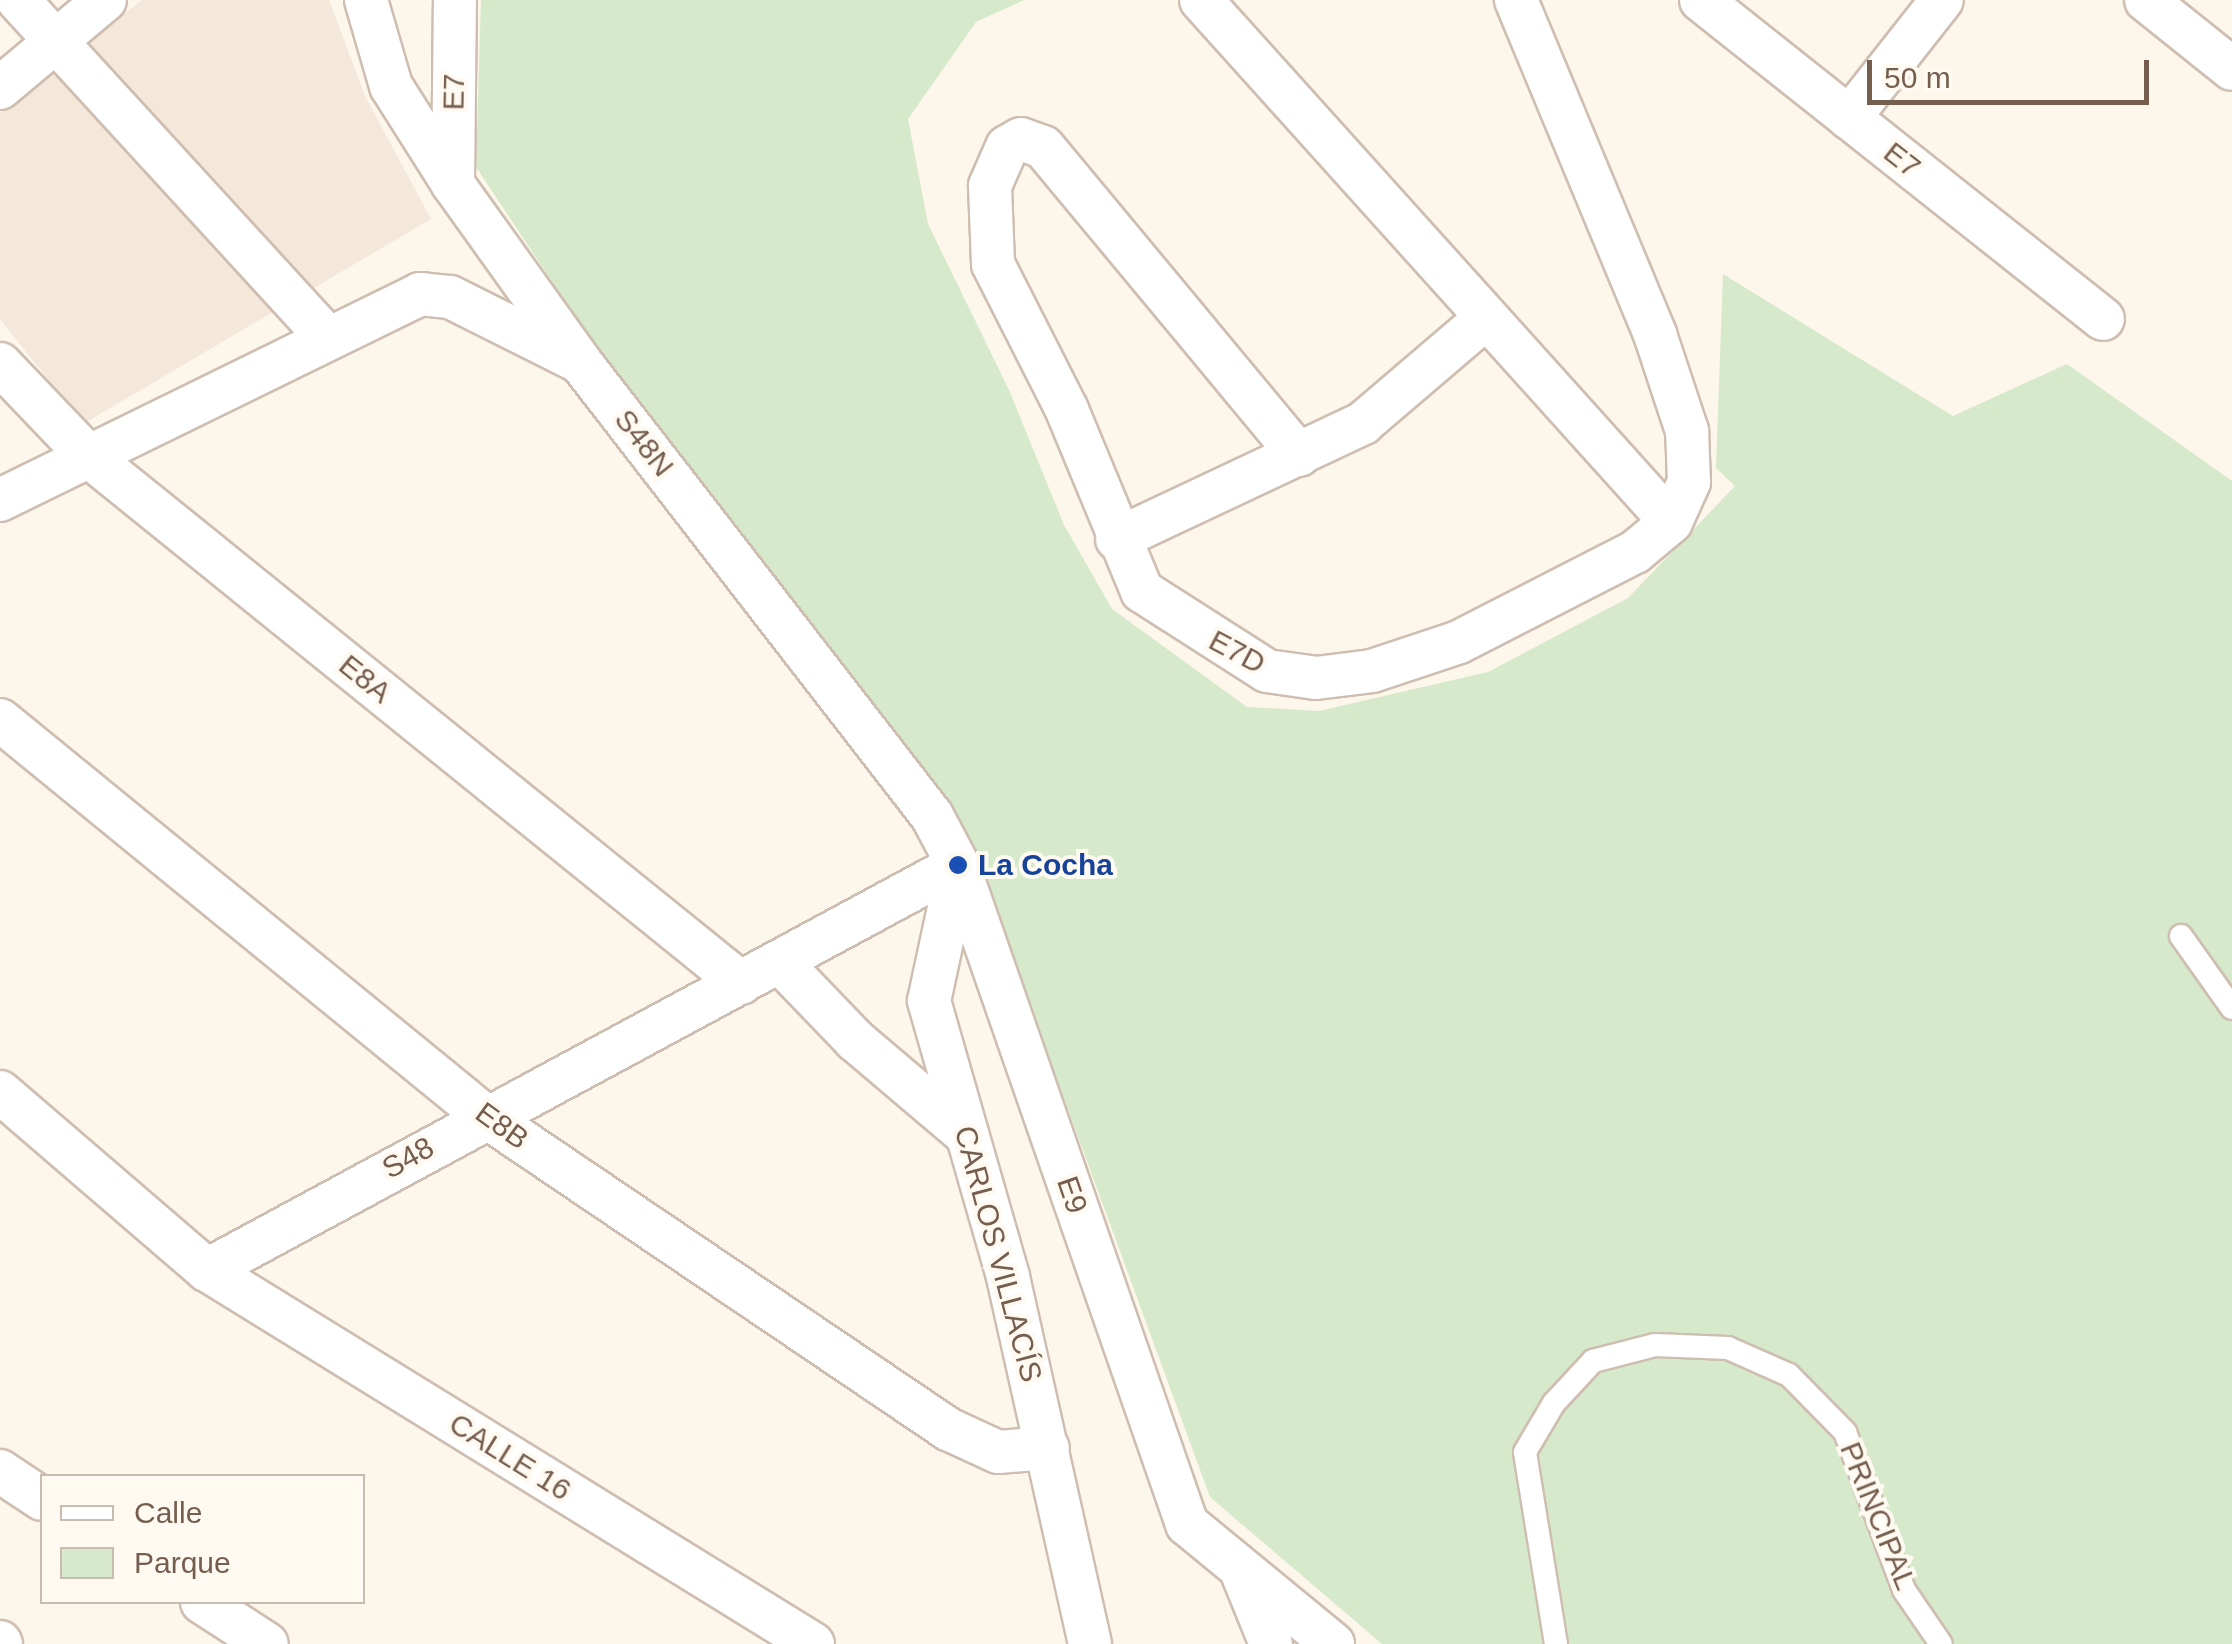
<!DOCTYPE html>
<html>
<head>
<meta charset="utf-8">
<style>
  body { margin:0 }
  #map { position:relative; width:2232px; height:1644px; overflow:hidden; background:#fcf6eb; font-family:Helvetica,sans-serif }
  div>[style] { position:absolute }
  .residential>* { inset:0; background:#f3e8da }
  .green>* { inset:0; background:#d6e9ca }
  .roads { filter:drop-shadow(2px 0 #cebeb1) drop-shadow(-2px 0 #cebeb1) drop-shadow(0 2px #cebeb1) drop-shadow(0 -2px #cebeb1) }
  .lane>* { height:22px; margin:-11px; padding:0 11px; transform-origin:11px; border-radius:11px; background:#fff }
  .street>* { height:42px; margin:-21px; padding:0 21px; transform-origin:21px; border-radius:21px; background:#fff }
  .dots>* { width:28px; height:28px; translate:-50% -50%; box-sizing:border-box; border:5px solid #fefaf2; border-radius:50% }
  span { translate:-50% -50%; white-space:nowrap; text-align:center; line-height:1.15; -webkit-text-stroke:8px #fefaf2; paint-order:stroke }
  .street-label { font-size:30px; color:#765e4f }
  .transit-label { font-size:30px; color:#164399; font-weight:700 }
  .left { translate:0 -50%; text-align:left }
  .legend { position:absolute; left:40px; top:1474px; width:325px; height:130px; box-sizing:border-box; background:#fefaf2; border:2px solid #c8bcb1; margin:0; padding:12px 18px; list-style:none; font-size:30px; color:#765e4f }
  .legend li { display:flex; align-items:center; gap:20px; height:50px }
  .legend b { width:50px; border:2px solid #c8bcb1 }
  .scale { position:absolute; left:1867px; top:60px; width:282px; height:45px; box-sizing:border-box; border:5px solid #765e4f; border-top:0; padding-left:12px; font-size:30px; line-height:35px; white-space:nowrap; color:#765e4f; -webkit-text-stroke:8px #fefaf2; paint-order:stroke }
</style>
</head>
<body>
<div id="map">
  <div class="residential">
    <div style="clip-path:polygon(142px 0,329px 0,365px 96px,431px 219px,83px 424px,0 319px,0 113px)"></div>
  </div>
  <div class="green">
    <div style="clip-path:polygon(481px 0,1024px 0,976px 22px,908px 119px,928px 224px,1009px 390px,1064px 525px,1112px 609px,1247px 707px,1319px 711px,1488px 672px,1628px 598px,1735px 486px,1716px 468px,1723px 274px,1953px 416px,2067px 364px,2232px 481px,2232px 1644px,1382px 1644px,1210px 1497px,965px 828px,590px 339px,476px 167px)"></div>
  </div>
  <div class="roads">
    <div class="lane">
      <div style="left:2181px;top:936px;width:88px;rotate:54.7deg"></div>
      <div style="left:1556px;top:1644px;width:194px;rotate:-99.2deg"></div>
      <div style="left:1525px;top:1452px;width:57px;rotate:-59.4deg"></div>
      <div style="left:1554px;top:1403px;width:57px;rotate:-47.1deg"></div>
      <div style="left:1593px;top:1361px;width:64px;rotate:-14.5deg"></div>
      <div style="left:1655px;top:1345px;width:73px;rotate:2.4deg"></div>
      <div style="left:1728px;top:1348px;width:67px;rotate:23.9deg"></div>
      <div style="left:1789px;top:1375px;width:80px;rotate:45.5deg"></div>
      <div style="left:1845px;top:1432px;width:169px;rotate:69.5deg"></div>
      <div style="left:1904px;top:1590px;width:65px;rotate:55.6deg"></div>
    </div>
    <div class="street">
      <div style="left:18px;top:0;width:454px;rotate:47.5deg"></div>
      <div style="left:366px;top:0;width:90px;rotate:73.8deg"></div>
      <div style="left:391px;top:86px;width:116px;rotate:57.7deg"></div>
      <div style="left:453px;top:184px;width:220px;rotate:54.4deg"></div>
      <div style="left:581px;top:363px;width:573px;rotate:52.23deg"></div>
      <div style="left:932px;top:816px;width:55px;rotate:62deg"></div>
      <div style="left:958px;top:865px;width:698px;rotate:70.84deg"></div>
      <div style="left:1187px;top:1524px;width:189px;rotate:39.4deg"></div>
      <div style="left:1201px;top:0;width:702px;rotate:48deg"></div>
      <div style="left:1701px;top:0;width:513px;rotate:38.43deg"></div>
      <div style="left:2146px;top:0;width:110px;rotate:38.7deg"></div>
      <div style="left:0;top:88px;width:137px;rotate:-40deg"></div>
      <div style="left:1849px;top:118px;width:150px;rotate:-51.8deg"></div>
      <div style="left:453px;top:184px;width:184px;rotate:-89.4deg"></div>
      <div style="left:0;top:364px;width:124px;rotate:46.3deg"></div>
      <div style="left:86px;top:454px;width:842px;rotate:38.93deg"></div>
      <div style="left:1299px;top:455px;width:400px;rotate:-129.7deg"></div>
      <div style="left:1043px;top:147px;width:23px;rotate:-160deg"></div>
      <div style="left:1021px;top:139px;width:16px;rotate:150deg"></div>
      <div style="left:1007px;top:147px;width:43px;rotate:113.6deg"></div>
      <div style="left:990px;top:186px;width:78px;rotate:87.8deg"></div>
      <div style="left:993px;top:264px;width:164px;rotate:63.1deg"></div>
      <div style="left:1067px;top:410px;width:196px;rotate:67.5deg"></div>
      <div style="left:1142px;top:591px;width:148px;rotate:32.6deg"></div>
      <div style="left:1267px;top:671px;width:49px;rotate:8.1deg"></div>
      <div style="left:1316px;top:678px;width:56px;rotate:-7.1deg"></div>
      <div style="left:1372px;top:671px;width:92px;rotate:-18.4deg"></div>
      <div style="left:1459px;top:642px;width:198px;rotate:-27.1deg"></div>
      <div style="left:1635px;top:552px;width:47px;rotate:-39.8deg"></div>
      <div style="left:1671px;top:522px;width:44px;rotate:-65.8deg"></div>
      <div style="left:1689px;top:482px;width:51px;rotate:-92.2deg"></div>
      <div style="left:1687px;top:431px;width:102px;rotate:-108.3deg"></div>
      <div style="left:1655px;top:334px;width:362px;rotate:-112.6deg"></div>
      <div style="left:0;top:500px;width:468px;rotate:-26.1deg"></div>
      <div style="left:420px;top:294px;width:30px;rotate:6deg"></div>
      <div style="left:450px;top:297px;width:141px;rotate:26.6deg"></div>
      <div style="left:1117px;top:539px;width:272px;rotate:-25.2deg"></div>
      <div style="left:1363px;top:423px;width:162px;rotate:-40.5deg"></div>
      <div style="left:0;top:720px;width:626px;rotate:39.23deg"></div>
      <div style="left:485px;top:1116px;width:559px;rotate:34.06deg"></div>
      <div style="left:948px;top:1429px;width:55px;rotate:24.7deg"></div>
      <div style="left:998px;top:1452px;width:50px;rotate:-4.6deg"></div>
      <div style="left:958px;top:866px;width:138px;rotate:102.1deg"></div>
      <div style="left:929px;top:1001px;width:287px;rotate:74deg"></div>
      <div style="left:1008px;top:1277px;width:376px;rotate:77.4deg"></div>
      <div style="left:780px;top:962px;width:108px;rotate:46.1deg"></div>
      <div style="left:855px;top:1040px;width:147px;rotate:40.3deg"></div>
      <div style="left:0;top:1092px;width:273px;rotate:40.7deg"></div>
      <div style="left:207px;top:1270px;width:712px;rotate:31.68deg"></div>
      <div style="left:207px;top:1270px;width:853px;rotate:-28.34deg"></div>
      <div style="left:0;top:1471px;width:50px;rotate:33.7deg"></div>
      <div style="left:1243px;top:1575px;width:74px;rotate:67.9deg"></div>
      <div style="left:202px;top:1602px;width:77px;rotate:32.9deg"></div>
      <div style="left:0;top:1642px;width:2px;rotate:63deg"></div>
    </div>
  </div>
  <div class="dots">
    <div style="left:958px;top:865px;background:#1a4fb4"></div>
  </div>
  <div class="street-label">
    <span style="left:454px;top:92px;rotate:-89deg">E7</span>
    <span style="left:1902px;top:160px;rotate:38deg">E7</span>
    <span style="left:644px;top:443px;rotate:52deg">S48N</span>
    <span style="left:1237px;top:652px;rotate:28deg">E7D</span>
    <span style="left:365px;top:679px;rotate:39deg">E8A</span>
    <span style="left:502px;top:1126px;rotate:36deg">E8B</span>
    <span style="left:408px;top:1158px;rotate:-29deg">S48</span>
    <span style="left:1072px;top:1195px;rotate:71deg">E9</span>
    <span style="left:998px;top:1254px;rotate:75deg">CARLOS VILLACÍS</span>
    <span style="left:510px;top:1457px;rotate:32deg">CALLE 16</span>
    <span style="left:1878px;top:1516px;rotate:68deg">PRINCIPAL</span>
  </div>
  <div class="transit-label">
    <span class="left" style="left:978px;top:865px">La Cocha</span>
  </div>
  <ul class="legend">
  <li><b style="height:12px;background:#fff"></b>Calle</li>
  <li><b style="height:28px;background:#d6e9ca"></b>Parque</li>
  </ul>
  <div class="scale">50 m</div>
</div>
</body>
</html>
